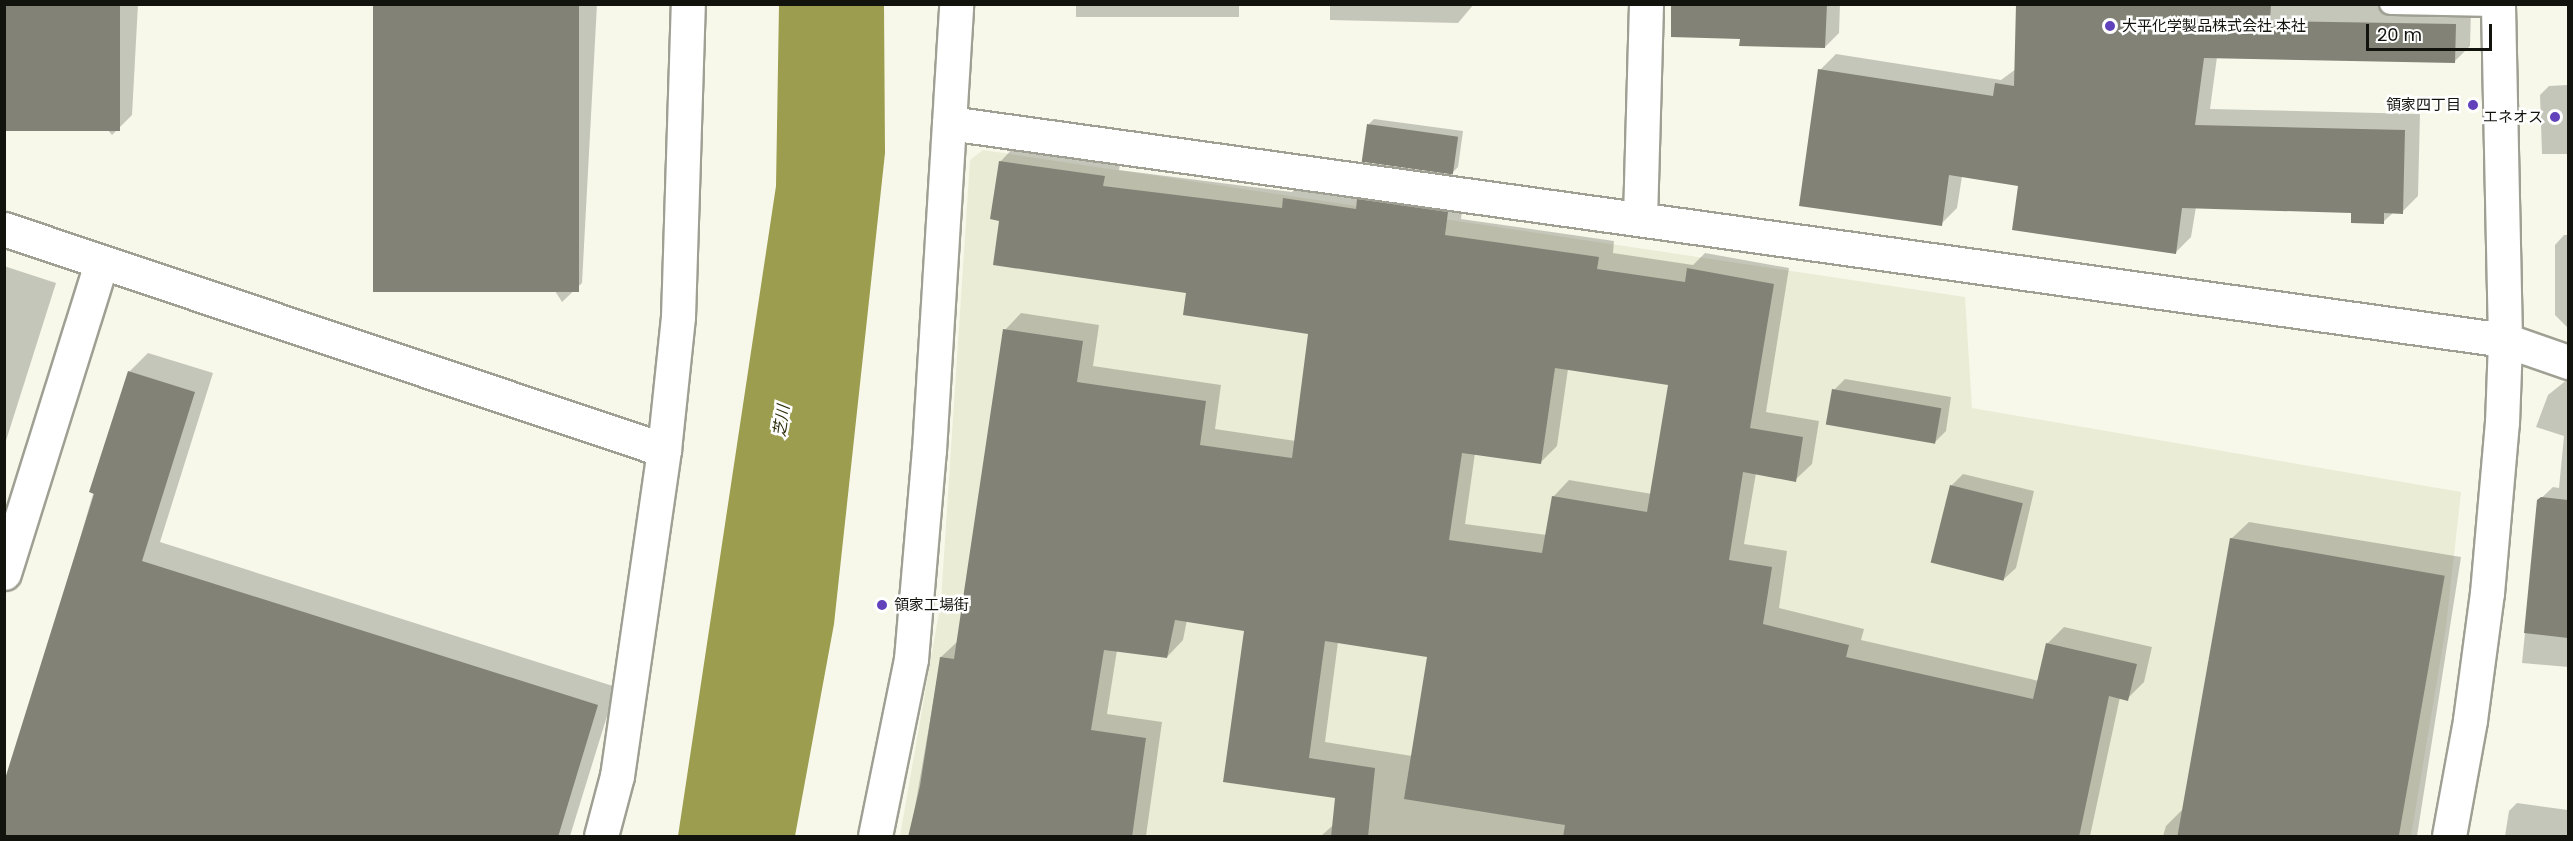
<!DOCTYPE html>
<html>
<head>
<meta charset="utf-8">
<style>
  body { margin:0 }
  #map { position:relative; width:2573px; height:841px; overflow:hidden; background:#f7f8e9; font-family:Poppins,"Noto Sans JP",sans-serif }
  div>[style] { position:absolute }
  .built>* { inset:0; background:#ebecd6 }
  .water>* { inset:0; background:#9c9d4f }
  .shadow>* { inset:0; background:#0003; transform-origin:0 0 }
  .building>* { inset:0; background:#828376; transform-origin:0 0 }
  .roads { filter:drop-shadow(2px 0 #9fa093) drop-shadow(-2px 0 #9fa093) drop-shadow(0 2px #9fa093) drop-shadow(0 -2px #9fa093) }
  .lane>* { height:20px; margin:-10px; padding:0 10px; transform-origin:10px; border-radius:10px; background:#fff }
  .street>* { height:33px; margin:-16.5px; padding:0 16.5px; transform-origin:16.5px; border-radius:16.5px; background:#fff }
  .secondary>* { height:33px; margin:-16.5px; padding:0 16.5px; transform-origin:16.5px; border-radius:16.5px; background:#fff }
  .dots>* { width:16px; height:16px; translate:-50% -50%; box-sizing:border-box; border:3px solid #fff; border-radius:50% }
  span { translate:-50% -50%; white-space:nowrap; text-align:center; line-height:1.15; -webkit-text-stroke:5px #fff; paint-order:stroke }
  .poi-label { font-size:15px; color:#13130e }
  .left { translate:0 -50%; text-align:left }
  .right { translate:-100% -50%; text-align:right }
  .water-label { font-size:16px; color:#31310f; font-style:italic }
  .frame { position:absolute; inset:0; border:6px solid #13130e; pointer-events:none }
  .scale { position:absolute; left:2366px; top:24px; width:126px; height:27px; box-sizing:border-box; border:3px solid #13130e; border-top:0; padding-left:8px; font-size:18px; line-height:21px; white-space:nowrap; color:#13130e; -webkit-text-stroke:4px #fff; paint-order:stroke }
</style>
</head>
<body>
<div id="map">
  <div class="built">
    <div style="clip-path:polygon(983px 150px,1965px 297px,1972px 408px,2461px 492px,2446px 627px,2411px 836px,900px 836px,941px 601px,970px 160px)"></div>
  </div>
  <div class="water">
    <div style="clip-path:polygon(779px 5px,884px 5px,885px 153px,834px 624px,795px 836px,678px 836px,776px 186px)"></div>
  </div>
  <div class="shadow">
    <div style="clip-path:polygon(4px 4px,138px 4px,132px 115px,112px 135px)"></div>
    <div style="clip-path:polygon(374px 4px,597px 4px,582px 283px,562px 302px)"></div>
    <div style="left:1076px;top:4px;width:163px;height:13px"></div>
    <div style="clip-path:polygon(1330px 4px,1474px 4px,1458px 23px,1330px 20px)"></div>
    <div style="clip-path:polygon(1673px 4px,1840px 4px,1839px 33px,1825px 47px,1741px 37px)"></div>
    <div style="clip-path:polygon(2018px 4px,2337px 4px,2471px 9px,2470px 46px,2454px 62px,2217px 57px,2210px 109px,2420px 114px,2418px 196px,2402px 212px,2394px 212px,2383px 222px,2353px 211px,2196px 207px,2191px 237px,2175px 253px,2020px 184px,1962px 176px,1957px 208px,1941px 224px,1820px 70px,1836px 54px,2001px 80px,2016px 69px)"></div>
    <div style="clip-path:polygon(2568px 85px,2568px 154px,2542px 154px,2540px 95px,2549px 86px)"></div>
    <div style="clip-path:polygon(1374px 119px,1463px 131px,1458px 167px,1452px 173px,1369px 124px)"></div>
    <div style="clip-path:polygon(evenodd,1016px 145px,1121px 160px,1119px 170px,1292px 192px,1301px 182px,1464px 196px,1461px 219px,1614px 241px,1613px 253px,1693px 265px,1705px 253px,1789px 268px,1766px 412px,1819px 421px,1812px 464px,1795px 480px,1756px 473px,1744px 544px,1787px 551px,1779px 608px,1864px 629px,1861px 640px,2039px 681px,2048px 643px,2064px 627px,2152px 647px,2144px 682px,2127px 699px,2120px 697px,2090px 836px,1321px 836px,1361px 800px,1225px 780px,1246px 629px,1187px 620px,1183px 640px,1167px 657px,1117px 650px,1107px 714px,1162px 722px,1146px 836px,910px 836px,941px 657px,958px 641px,1005px 330px,1021px 313px,1099px 325px,1093px 366px,1221px 385px,1215px 429px,1296px 441px,1310px 333px,1188px 291px,1000px 219px,1000px 162px,1016px 145px,1568px 369px,1670px 384px,1652px 494px,1569px 480px,1553px 497px,1547px 535px,1465px 524px,1475px 453px,1541px 462px,1557px 446px,1568px 369px,1016px 145px,1338px 642px,1429px 656px,1412px 756px,1325px 742px,1338px 642px)"></div>
    <div style="clip-path:polygon(2564px 235px,2568px 235px,2568px 328px,2555px 315px,2555px 245px)"></div>
    <div style="clip-path:polygon(4px 266px,56px 283px,4px 447px)"></div>
    <div style="clip-path:polygon(148px 353px,213px 373px,160px 542px,616px 687px,570px 836px,4px 836px,4px 796px,129px 372px)"></div>
    <div style="clip-path:polygon(1845px 379px,1951px 397px,1946px 431px,1935px 442px,1834px 390px)"></div>
    <div style="clip-path:polygon(2568px 379px,2568px 667px,2522px 663px,2538px 501px,2553px 487px,2559px 488px,2564px 436px,2536px 427px,2548px 395px)"></div>
    <div style="clip-path:polygon(1963px 474px,2034px 491px,2016px 568px,2004px 579px,1934px 562px,1952px 485px)"></div>
    <div style="clip-path:polygon(2249px 522px,2461px 557px,2417px 836px,2163px 836px,2166px 826px,2183px 809px,2187px 810px,2231px 539px)"></div>
    <div style="clip-path:polygon(2517px 803px,2568px 810px,2568px 836px,2505px 836px,2509px 811px)"></div>
  </div>
  <div class="building">
    <div style="left:4px;top:4px;width:116px;height:127px"></div>
    <div style="left:373px;top:4px;width:206px;height:288px"></div>
    <div style="clip-path:polygon(1671px 4px,1827px 4px,1825px 48px,1739px 46px,1740px 39px,1671px 37px)"></div>
    <div style="clip-path:polygon(2016px 4px,2271px 4px,2270px 21px,2456px 24px,2455px 63px,2204px 58px,2195px 125px,2405px 130px,2403px 214px,2384px 213px,2384px 224px,2351px 223px,2351px 213px,2182px 208px,2176px 254px,2012px 230px,2018px 186px,1949px 175px,1942px 226px,1799px 206px,1818px 69px,1993px 96px,1995px 83px,2014px 86px)"></div>
    <div style="left:1367px;top:124px;width:92px;height:38px;rotate:8deg"></div>
    <div style="clip-path:polygon(evenodd,999px 161px,1105px 176px,1103px 186px,1282px 208px,1283px 198px,1356px 209px,1357px 199px,1448px 212px,1445px 235px,1599px 257px,1597px 269px,1685px 282px,1687px 268px,1774px 284px,1750px 428px,1803px 437px,1796px 482px,1743px 472px,1729px 560px,1772px 567px,1763px 624px,1849px 645px,1846px 657px,2033px 699px,2046px 643px,2137px 664px,2128px 701px,2109px 696px,2079px 837px,1563px 837px,1565px 825px,1404px 799px,1427px 657px,1325px 641px,1309px 758px,1375px 768px,1368px 837px,1331px 837px,1335px 798px,1223px 782px,1244px 631px,1175px 620px,1167px 658px,1104px 650px,1091px 730px,1146px 738px,1132px 837px,908px 837px,920px 786px,940px 657px,954px 659px,1003px 329px,1083px 341px,1077px 382px,1206px 401px,1200px 445px,1292px 458px,1308px 334px,1183px 315px,1186px 293px,993px 265px,999px 221px,990px 219px,999px 161px,1555px 368px,1668px 385px,1647px 512px,1552px 496px,1542px 553px,1449px 540px,1462px 453px,1541px 464px,1555px 368px)"></div>
    <div style="clip-path:polygon(128px 371px,195px 392px,142px 561px,598px 705px,558px 837px,4px 837px,4px 782px,94px 494px,89px 492px)"></div>
    <div style="left:1832px;top:389px;width:111px;height:36px;rotate:10deg"></div>
    <div style="left:1950px;top:485px;width:75px;height:80px;rotate:14deg"></div>
    <div style="clip-path:polygon(2541px 497px,2568px 500px,2568px 638px,2524px 633px,2537px 500px)"></div>
    <div style="left:2230px;top:538px;width:218px;height:303px;rotate:10deg"></div>
  </div>
  <div class="roads">
    <div class="lane">
      <div style="left:2390px;top:4px;width:108px;rotate:1.1deg"></div>
    </div>
    <div class="street">
      <div style="left:949px;top:123px;width:1571px;rotate:7.94deg"></div>
      <div style="left:2505px;top:340px;width:67px;rotate:19.2deg"></div>
      <div style="left:1640px;top:219px;width:215px;rotate:-88.4deg"></div>
      <div style="left:4px;top:229px;width:696px;rotate:18.51deg"></div>
      <div style="left:601px;top:836px;width:62px;rotate:-75.1deg"></div>
      <div style="left:617px;top:776px;width:329px;rotate:-81.8deg"></div>
      <div style="left:664px;top:450px;width:134px;rotate:-84deg"></div>
      <div style="left:678px;top:317px;width:313px;rotate:-88.2deg"></div>
    </div>
    <div class="secondary">
      <div style="left:4px;top:573px;width:325px;rotate:-72.6deg"></div>
      <div style="left:875px;top:836px;width:181px;rotate:-78.5deg"></div>
      <div style="left:911px;top:659px;width:210px;rotate:-85.1deg"></div>
      <div style="left:929px;top:450px;width:447px;rotate:-86.5deg"></div>
      <div style="left:2449px;top:836px;width:118px;rotate:-79.7deg"></div>
      <div style="left:2470px;top:720px;width:128px;rotate:-82.4deg"></div>
      <div style="left:2487px;top:593px;width:171px;rotate:-85deg"></div>
      <div style="left:2502px;top:423px;width:83px;rotate:-87.9deg"></div>
      <div style="left:2505px;top:340px;width:336px;rotate:-91.2deg"></div>
    </div>
  </div>
  <div class="dots">
    <div style="left:2110px;top:26px;background:#6142ba"></div>
    <div style="left:2473px;top:105px;background:#6142ba"></div>
    <div style="left:2555px;top:117px;background:#6142ba"></div>
    <div style="left:882px;top:605px;background:#6142ba"></div>
  </div>
  <div class="poi-label">
    <span class="left" style="left:2122px;top:26px">大平化学製品株式会社 本社</span>
    <span class="right" style="left:2461px;top:105px">領家四丁目</span>
    <span class="right" style="left:2543px;top:117px">エネオス</span>
    <span class="left" style="left:894px;top:605px">領家工場街</span>
  </div>
  <div class="water-label">
    <span style="left:782px;top:421px;rotate:-82deg">芝川</span>
  </div>
  <div class="frame"></div>
  <div class="scale">20 m</div>
</div>
</body>
</html>
